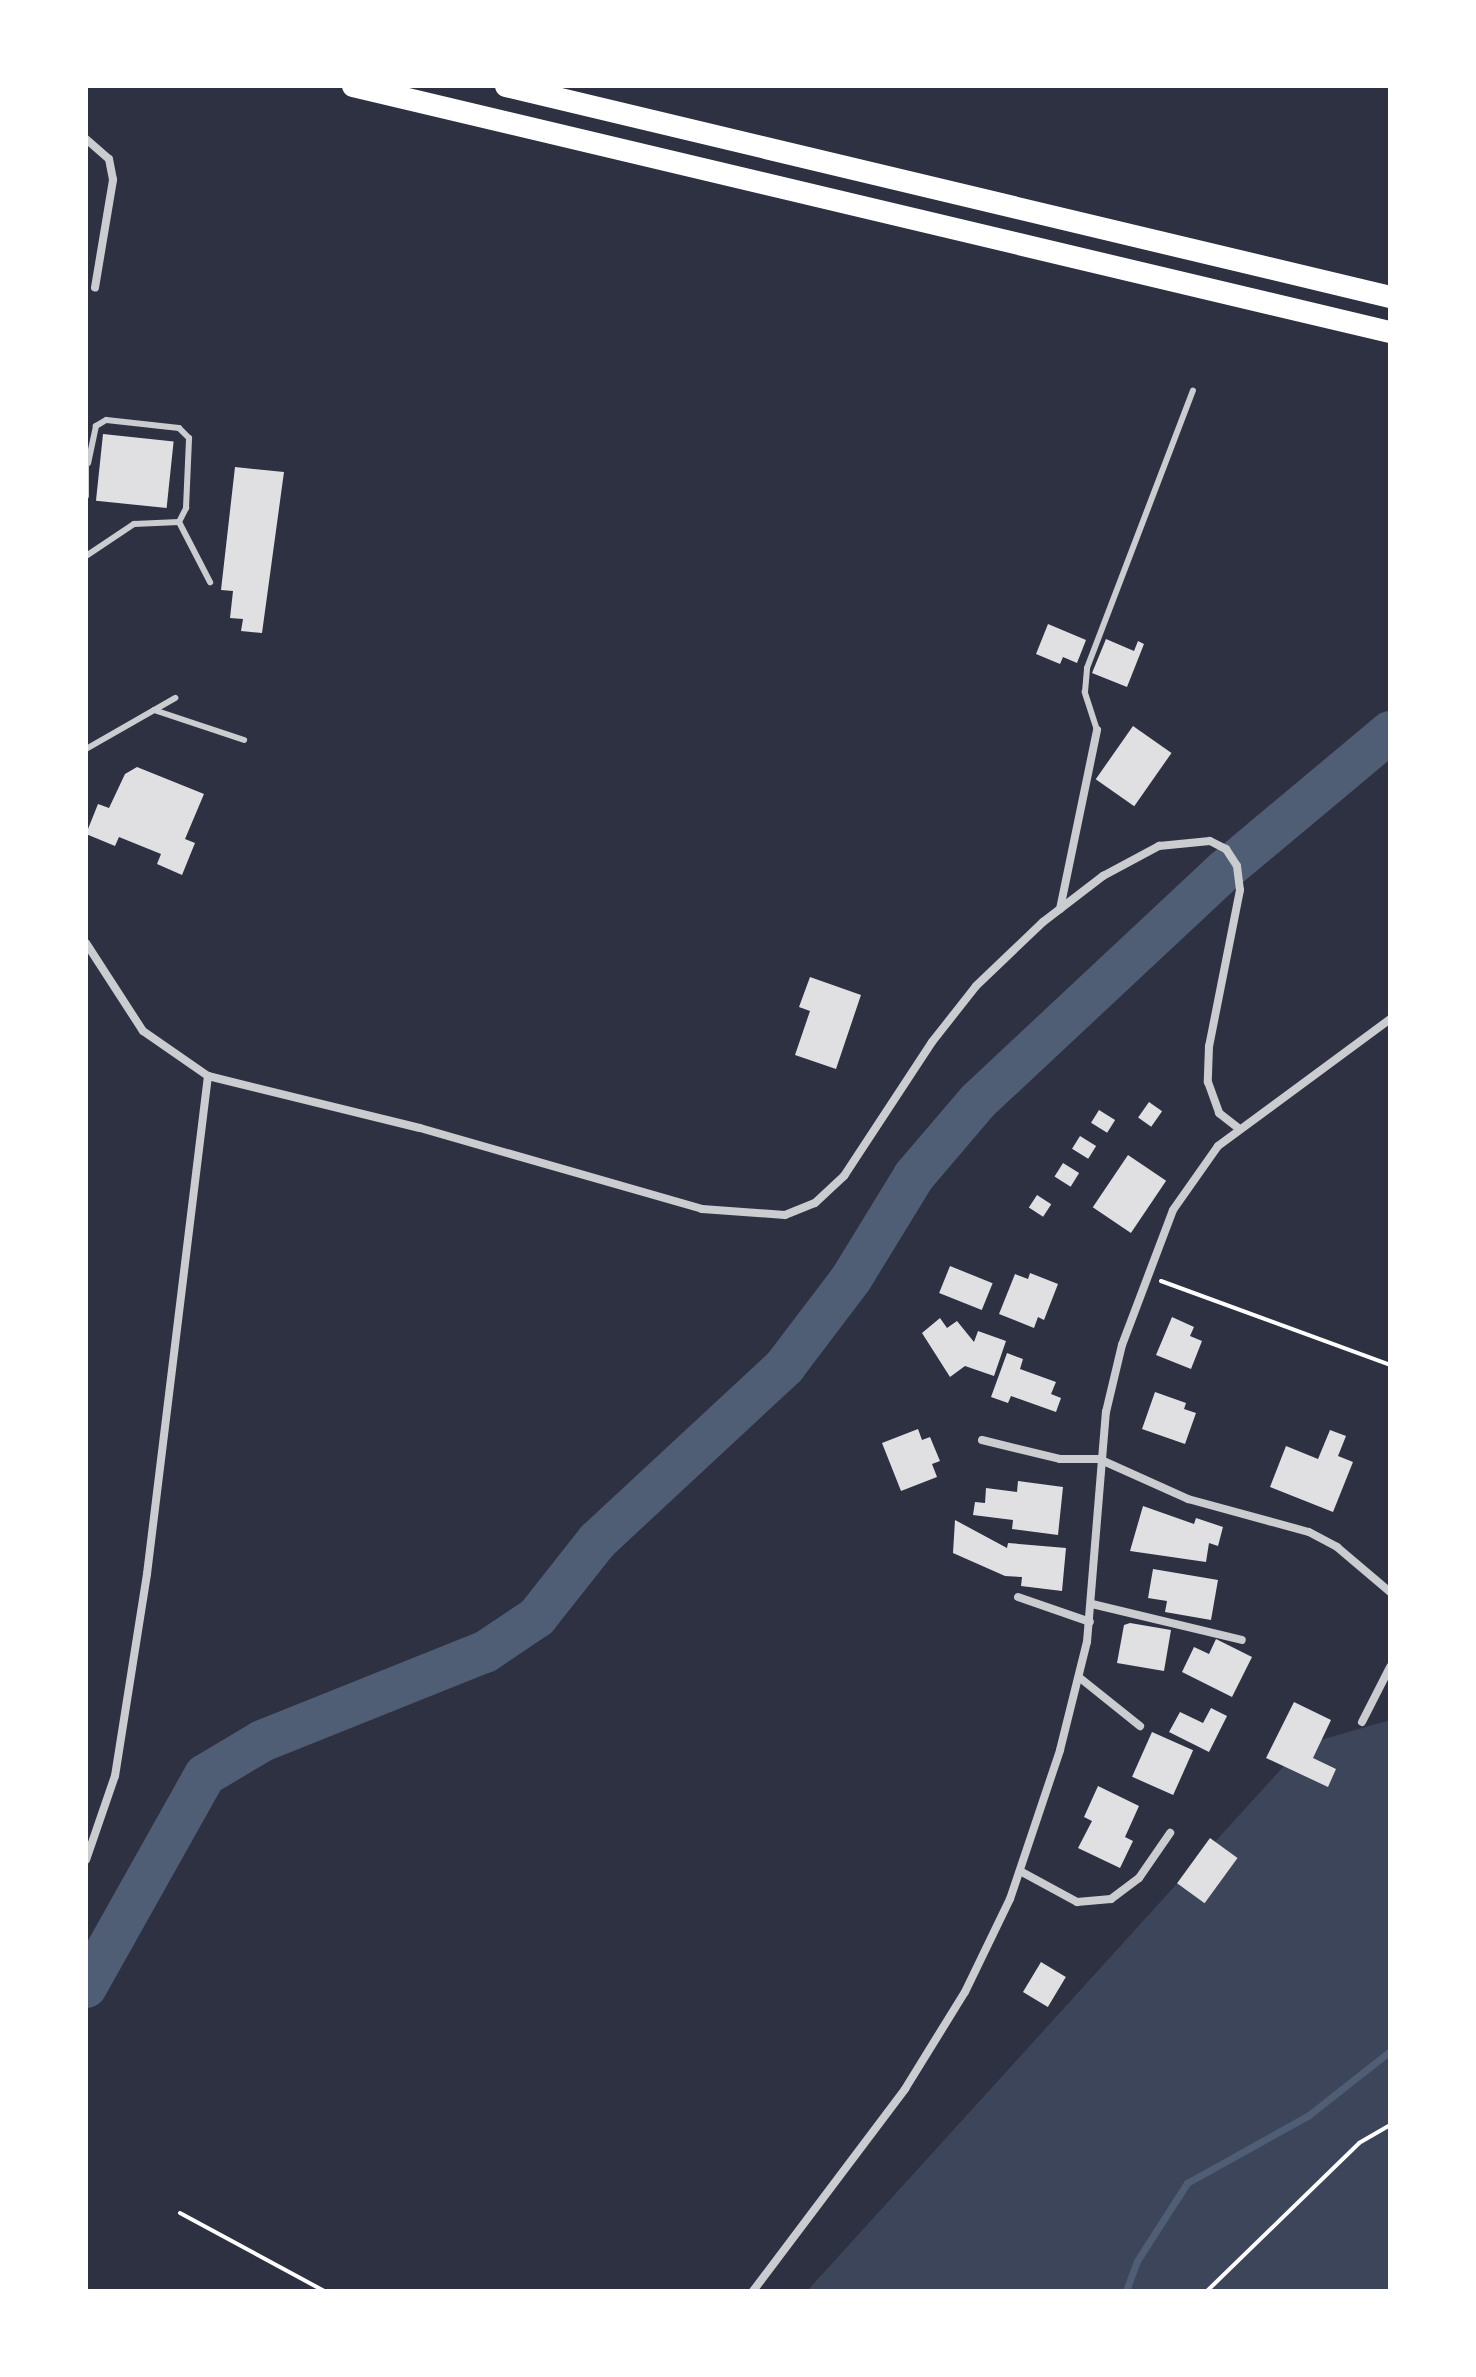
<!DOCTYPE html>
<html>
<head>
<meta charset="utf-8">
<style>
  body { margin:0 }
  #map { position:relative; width:1476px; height:2377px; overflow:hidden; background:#2d3142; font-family:Quicksand,sans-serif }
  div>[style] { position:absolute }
  .green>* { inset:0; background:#3c4559 }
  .stream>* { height:7px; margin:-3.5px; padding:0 3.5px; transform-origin:3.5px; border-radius:3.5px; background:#4f5d75 }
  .river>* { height:42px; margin:-21px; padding:0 21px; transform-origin:21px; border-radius:21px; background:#4f5d75 }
  .building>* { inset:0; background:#e0e0e3; transform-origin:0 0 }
  .path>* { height:4px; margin:-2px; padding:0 2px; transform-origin:2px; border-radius:2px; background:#fff }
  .service>* { height:6px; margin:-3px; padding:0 3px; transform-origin:3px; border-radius:3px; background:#caccd0 }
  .minor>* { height:8px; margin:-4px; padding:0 4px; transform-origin:4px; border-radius:4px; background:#caccd0 }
  .trunk>* { height:22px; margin:-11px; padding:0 11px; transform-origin:11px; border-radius:11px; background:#fff }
  span { translate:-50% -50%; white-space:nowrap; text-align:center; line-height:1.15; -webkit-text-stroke:7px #fff; paint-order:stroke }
  .frame { position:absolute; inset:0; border:88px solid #fff; pointer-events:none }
</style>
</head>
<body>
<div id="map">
  <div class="green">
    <div style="clip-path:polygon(1390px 1720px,1390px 2291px,807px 2291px,1303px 1745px)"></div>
  </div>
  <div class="stream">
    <div style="left:1126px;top:2291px;width:32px;rotate:-70deg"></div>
    <div style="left:1137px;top:2261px;width:93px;rotate:-57.3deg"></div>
    <div style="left:1187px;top:2183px;width:140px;rotate:-29.1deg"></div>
    <div style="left:1309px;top:2115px;width:103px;rotate:-38.3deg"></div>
  </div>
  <div class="river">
    <div style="left:86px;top:1987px;width:243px;rotate:-60.7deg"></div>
    <div style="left:205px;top:1775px;width:66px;rotate:-30.8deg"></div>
    <div style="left:262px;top:1741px;width:240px;rotate:-21.8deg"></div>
    <div style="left:485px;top:1652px;width:63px;rotate:-33.9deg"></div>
    <div style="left:537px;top:1617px;width:97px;rotate:-51.7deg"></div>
    <div style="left:597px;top:1541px;width:257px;rotate:-42.9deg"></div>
    <div style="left:785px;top:1366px;width:109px;rotate:-52.8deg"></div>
    <div style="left:851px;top:1279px;width:121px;rotate:-58.5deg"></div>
    <div style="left:914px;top:1176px;width:99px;rotate:-49.5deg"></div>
    <div style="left:978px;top:1101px;width:338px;rotate:-43.1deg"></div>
    <div style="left:1225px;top:870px;width:215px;rotate:-39.9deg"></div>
  </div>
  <div class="building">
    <div style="left:103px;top:434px;width:71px;height:67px;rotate:6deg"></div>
    <div style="clip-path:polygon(235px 467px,284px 472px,262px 633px,241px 631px,243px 619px,230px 618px,233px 591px,221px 590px)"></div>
    <div style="clip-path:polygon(1048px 624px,1086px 640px,1077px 663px,1063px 657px,1060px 664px,1036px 654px)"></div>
    <div style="clip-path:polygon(1106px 639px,1134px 651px,1138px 641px,1144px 644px,1127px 687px,1092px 673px)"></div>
    <div style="left:1133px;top:726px;width:47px;height:65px;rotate:35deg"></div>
    <div style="clip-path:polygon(137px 767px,204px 794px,185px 839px,195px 843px,182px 875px,157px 864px,161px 854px,119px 837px,115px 846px,86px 834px,98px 804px,109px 808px,125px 774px)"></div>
    <div style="clip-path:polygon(810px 977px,861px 995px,836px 1069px,795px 1055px,810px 1011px,799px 1007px)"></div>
    <div style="left:1149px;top:1102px;width:16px;height:19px;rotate:35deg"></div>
    <div style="left:1099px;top:1110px;width:19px;height:15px;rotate:32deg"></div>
    <div style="left:1080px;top:1136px;width:19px;height:15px;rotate:32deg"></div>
    <div style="left:1128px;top:1155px;width:46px;height:63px;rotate:34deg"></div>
    <div style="left:1063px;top:1163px;width:19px;height:16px;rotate:32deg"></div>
    <div style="left:1037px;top:1195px;width:17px;height:15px;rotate:33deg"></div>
    <div style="left:950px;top:1266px;width:46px;height:29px;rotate:22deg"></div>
    <div style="clip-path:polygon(1030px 1273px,1058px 1284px,1044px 1320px,1038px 1317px,1034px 1328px,999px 1314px,1015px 1274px,1028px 1279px)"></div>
    <div style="clip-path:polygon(1172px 1317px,1194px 1327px,1190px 1336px,1202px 1341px,1191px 1369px,1156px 1355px)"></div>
    <div style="clip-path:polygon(940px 1318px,947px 1328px,957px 1321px,974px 1342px,978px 1331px,1006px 1341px,994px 1376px,965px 1366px,950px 1377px,922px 1333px)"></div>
    <div style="clip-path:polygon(1007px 1353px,1023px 1359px,1020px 1369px,1056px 1382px,1051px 1394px,1061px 1398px,1056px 1412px,1011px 1396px,1008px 1403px,991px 1397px)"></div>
    <div style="clip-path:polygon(1155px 1392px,1186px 1403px,1184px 1409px,1196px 1413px,1185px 1444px,1142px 1429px)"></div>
    <div style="clip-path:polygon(918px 1429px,922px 1440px,930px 1437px,940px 1461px,932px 1464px,937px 1477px,901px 1491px,882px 1443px)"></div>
    <div style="clip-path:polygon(1330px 1430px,1346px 1436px,1338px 1456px,1353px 1462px,1333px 1512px,1270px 1487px,1286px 1446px,1318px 1459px)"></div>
    <div style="clip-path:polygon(1018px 1481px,1063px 1487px,1058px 1535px,1012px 1529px,1013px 1520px,973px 1515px,975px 1502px,985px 1503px,986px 1488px,1017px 1492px)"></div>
    <div style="clip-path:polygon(1143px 1506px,1194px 1524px,1196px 1518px,1223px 1527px,1218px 1546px,1209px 1543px,1206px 1562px,1130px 1551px)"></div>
    <div style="clip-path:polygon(955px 1520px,1007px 1548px,1008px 1543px,1066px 1548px,1062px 1591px,1021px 1586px,1022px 1577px,1005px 1576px,953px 1553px)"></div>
    <div style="clip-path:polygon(1153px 1569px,1218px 1580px,1211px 1620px,1165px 1612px,1167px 1601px,1148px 1598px)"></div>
    <div style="clip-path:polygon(1130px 1623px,1171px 1630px,1164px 1671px,1117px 1663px,1124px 1625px)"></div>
    <div style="clip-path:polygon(1216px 1639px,1252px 1657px,1232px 1697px,1182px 1672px,1194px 1647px,1209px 1654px)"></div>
    <div style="clip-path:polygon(1294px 1702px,1331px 1720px,1313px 1758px,1336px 1769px,1328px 1787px,1266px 1758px)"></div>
    <div style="clip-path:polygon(1211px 1708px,1227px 1716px,1209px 1752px,1169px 1732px,1180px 1712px,1203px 1723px)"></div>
    <div style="left:1152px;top:1732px;width:45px;height:49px;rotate:24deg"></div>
    <div style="clip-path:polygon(1098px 1786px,1139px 1806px,1125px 1837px,1133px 1841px,1120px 1868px,1078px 1848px,1092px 1821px,1084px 1817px)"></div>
    <div style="left:1210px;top:1838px;width:34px;height:56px;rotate:36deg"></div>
    <div style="left:1041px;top:1962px;width:29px;height:35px;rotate:31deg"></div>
  </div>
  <div class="path">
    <div style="left:1161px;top:1281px;width:244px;rotate:20.1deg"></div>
    <div style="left:180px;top:2213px;width:164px;rotate:28.4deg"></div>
    <div style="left:1207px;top:2291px;width:212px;rotate:-44.2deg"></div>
    <div style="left:1359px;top:2143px;width:36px;rotate:-30deg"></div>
  </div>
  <div class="service">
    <div style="left:86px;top:463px;width:33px;rotate:90deg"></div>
    <div style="left:179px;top:522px;width:68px;rotate:62.7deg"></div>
    <div style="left:86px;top:556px;width:58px;rotate:-33.7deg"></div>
    <div style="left:134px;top:524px;width:45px;rotate:-2.5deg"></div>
    <div style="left:179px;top:522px;width:16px;rotate:-63deg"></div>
    <div style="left:186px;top:508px;width:70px;rotate:-87.5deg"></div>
    <div style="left:189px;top:438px;width:14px;rotate:-135deg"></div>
    <div style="left:179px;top:428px;width:73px;rotate:-173.7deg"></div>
    <div style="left:106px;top:420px;width:12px;rotate:149deg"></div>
    <div style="left:96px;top:426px;width:38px;rotate:102deg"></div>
    <div style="left:154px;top:710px;width:95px;rotate:18.4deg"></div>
    <div style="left:1097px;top:730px;width:40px;rotate:-108deg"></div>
    <div style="left:1085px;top:692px;width:24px;rotate:-85deg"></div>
    <div style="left:1087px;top:668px;width:297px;rotate:-69.1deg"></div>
    <div style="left:86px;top:749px;width:103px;rotate:-29.8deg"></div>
  </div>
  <div class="minor">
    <div style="left:86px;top:139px;width:30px;rotate:41deg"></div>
    <div style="left:109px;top:159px;width:21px;rotate:79deg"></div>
    <div style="left:113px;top:180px;width:109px;rotate:99.5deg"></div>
    <div style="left:1060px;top:909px;width:183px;rotate:-78.3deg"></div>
    <div style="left:86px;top:943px;width:105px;rotate:57.1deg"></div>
    <div style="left:143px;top:1031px;width:79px;rotate:34.7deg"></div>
    <div style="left:208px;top:1076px;width:218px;rotate:13.8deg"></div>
    <div style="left:420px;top:1128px;width:293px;rotate:16deg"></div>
    <div style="left:702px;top:1209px;width:83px;rotate:4.1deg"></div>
    <div style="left:785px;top:1215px;width:32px;rotate:-22deg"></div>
    <div style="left:815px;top:1203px;width:40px;rotate:-43deg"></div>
    <div style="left:844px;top:1176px;width:160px;rotate:-56.7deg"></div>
    <div style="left:932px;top:1042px;width:71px;rotate:-51.8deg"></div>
    <div style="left:976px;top:986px;width:93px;rotate:-43.7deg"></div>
    <div style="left:1043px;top:922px;width:76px;rotate:-37.5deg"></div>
    <div style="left:1103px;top:876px;width:64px;rotate:-28.2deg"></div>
    <div style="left:1159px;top:846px;width:51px;rotate:-5.6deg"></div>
    <div style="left:1210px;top:841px;width:18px;rotate:27deg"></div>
    <div style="left:1226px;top:849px;width:20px;rotate:57deg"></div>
    <div style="left:1237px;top:866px;width:24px;rotate:83deg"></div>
    <div style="left:1240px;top:890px;width:159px;rotate:101.2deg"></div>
    <div style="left:1209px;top:1046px;width:36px;rotate:92deg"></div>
    <div style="left:1208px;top:1082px;width:33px;rotate:70deg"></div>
    <div style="left:1219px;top:1113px;width:24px;rotate:38deg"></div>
    <div style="left:982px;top:1440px;width:80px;rotate:13.7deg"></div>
    <div style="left:1060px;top:1459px;width:39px"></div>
    <div style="left:1099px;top:1459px;width:98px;rotate:24.2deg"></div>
    <div style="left:1188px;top:1499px;width:125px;rotate:15.3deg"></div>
    <div style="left:1309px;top:1532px;width:32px;rotate:28deg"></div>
    <div style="left:1337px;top:1547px;width:70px;rotate:40.3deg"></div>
    <div style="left:1018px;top:1597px;width:76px;rotate:19.1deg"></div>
    <div style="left:1092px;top:1604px;width:154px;rotate:13.5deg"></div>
    <div style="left:1080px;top:1678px;width:77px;rotate:38.7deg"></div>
    <div style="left:1362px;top:1722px;width:62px;rotate:-63deg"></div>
    <div style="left:86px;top:1860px;width:89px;rotate:-71deg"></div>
    <div style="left:115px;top:1776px;width:205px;rotate:-81deg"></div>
    <div style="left:147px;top:1574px;width:502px;rotate:-83.02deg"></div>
    <div style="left:1020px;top:1871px;width:65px;rotate:28.5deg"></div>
    <div style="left:1077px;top:1902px;width:34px;rotate:-5deg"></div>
    <div style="left:1111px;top:1899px;width:35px;rotate:-37deg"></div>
    <div style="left:1139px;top:1878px;width:55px;rotate:-55.4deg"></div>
    <div style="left:753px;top:2291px;width:253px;rotate:-53deg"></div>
    <div style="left:905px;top:2089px;width:114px;rotate:-58.3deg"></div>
    <div style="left:965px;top:1992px;width:103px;rotate:-64.2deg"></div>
    <div style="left:1010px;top:1899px;width:157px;rotate:-71.4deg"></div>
    <div style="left:1060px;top:1750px;width:111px;rotate:-76deg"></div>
    <div style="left:1087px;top:1642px;width:231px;rotate:-85.3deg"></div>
    <div style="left:1106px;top:1412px;width:69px;rotate:-76.6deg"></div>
    <div style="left:1122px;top:1345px;width:144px;rotate:-69.3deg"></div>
    <div style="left:1173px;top:1210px;width:78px;rotate:-54.9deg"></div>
    <div style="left:1218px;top:1146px;width:214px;rotate:-36.4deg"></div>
  </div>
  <div class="trunk">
    <div style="left:353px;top:86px;width:1066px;rotate:13.35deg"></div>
    <div style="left:506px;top:86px;width:909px;rotate:13.42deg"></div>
  </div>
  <div class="frame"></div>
</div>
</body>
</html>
